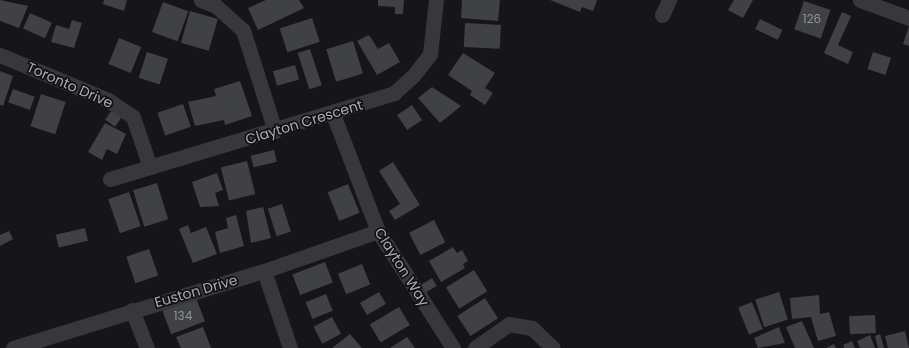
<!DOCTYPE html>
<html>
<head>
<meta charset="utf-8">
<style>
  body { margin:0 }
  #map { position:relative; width:909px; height:348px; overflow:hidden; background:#161618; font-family:Poppins,sans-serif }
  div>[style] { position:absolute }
  .building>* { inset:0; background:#404145; transform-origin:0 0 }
  .street>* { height:15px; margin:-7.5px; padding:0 7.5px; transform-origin:7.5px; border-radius:7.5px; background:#37383d }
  span { translate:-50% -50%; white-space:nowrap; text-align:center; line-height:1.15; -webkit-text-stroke:3.5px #111113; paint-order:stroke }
  .number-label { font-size:12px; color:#8e929b }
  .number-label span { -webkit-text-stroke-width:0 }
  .street-label { font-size:14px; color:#a8adb8 }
</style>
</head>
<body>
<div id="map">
  <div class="building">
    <div style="clip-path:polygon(0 0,28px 6px,19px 28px,0 21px)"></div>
    <div style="clip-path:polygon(104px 0,127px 0,124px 11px,103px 4px)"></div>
    <div style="clip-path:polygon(266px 0,299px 0,304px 8px,258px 30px,248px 8px)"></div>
    <div style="clip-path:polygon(378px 0,404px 0,403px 14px,395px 14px,395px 7px,378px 6px)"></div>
    <div style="clip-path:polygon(462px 0,500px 0,498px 21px,461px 18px)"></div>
    <div style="clip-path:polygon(550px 0,597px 0,593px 11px,582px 7px,580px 12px)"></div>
    <div style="clip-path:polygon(734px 0,753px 0,743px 18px,728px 10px)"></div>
    <div style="left:804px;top:1px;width:28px;height:30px;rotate:19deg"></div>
    <div style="left:163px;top:2px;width:27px;height:32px;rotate:20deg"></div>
    <div style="left:190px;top:11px;width:29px;height:33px;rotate:16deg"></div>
    <div style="clip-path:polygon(842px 12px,851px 16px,838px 45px,853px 52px,848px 64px,824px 53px)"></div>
    <div style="left:30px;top:13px;width:24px;height:17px;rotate:24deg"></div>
    <div style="left:312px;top:18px;width:25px;height:34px;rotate:72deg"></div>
    <div style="left:760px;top:19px;width:25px;height:11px;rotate:26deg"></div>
    <div style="clip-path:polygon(72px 20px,82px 23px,74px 48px,51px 42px,56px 25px,69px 29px)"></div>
    <div style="left:465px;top:23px;width:36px;height:24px;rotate:3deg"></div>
    <div style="clip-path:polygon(909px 26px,909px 46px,903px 44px)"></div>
    <div style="clip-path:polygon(369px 35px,378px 49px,389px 43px,400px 62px,377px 75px,357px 41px)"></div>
    <div style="left:119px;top:38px;width:24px;height:28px;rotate:22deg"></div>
    <div style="left:353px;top:41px;width:34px;height:28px;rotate:73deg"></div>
    <div style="left:310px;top:49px;width:38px;height:13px;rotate:72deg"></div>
    <div style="left:147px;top:52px;width:22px;height:27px;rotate:18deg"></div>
    <div style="left:873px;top:52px;width:19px;height:18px;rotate:18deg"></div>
    <div style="clip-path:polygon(463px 53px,495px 73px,485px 88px,493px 93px,485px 105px,470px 95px,472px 91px,448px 75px)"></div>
    <div style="left:295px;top:65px;width:15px;height:23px;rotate:74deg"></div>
    <div style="clip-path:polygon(0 71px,13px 76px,3px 106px,0 105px)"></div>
    <div style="clip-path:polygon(240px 81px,252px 116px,225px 125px,224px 120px,195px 126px,188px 102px,216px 96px,214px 89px)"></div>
    <div style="clip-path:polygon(432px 87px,461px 106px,440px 123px,418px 98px)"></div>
    <div style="left:13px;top:89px;width:23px;height:14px;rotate:20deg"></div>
    <div style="left:41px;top:94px;width:26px;height:34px;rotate:18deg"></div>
    <div style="left:183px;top:104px;width:24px;height:27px;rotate:71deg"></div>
    <div style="left:412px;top:105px;width:18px;height:18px;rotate:56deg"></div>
    <div style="left:112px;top:110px;width:12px;height:12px;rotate:35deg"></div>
    <div style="clip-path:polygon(105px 123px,126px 134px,117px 154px,107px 149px,102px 160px,88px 152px)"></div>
    <div style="left:274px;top:150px;width:12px;height:24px;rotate:76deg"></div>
    <div style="left:247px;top:161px;width:34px;height:27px;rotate:76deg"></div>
    <div style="clip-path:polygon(393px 162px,420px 205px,395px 220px,389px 211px,400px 204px,379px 171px)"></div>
    <div style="clip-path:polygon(217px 173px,223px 190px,215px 193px,219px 206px,200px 207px,192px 182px)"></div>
    <div style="left:157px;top:183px;width:38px;height:25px;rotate:73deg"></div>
    <div style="left:348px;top:184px;width:31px;height:22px;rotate:68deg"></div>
    <div style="left:129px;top:192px;width:36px;height:22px;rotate:71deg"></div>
    <div style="left:282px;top:204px;width:29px;height:15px;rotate:72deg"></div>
    <div style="clip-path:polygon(263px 207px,271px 238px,251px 243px,246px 211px)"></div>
    <div style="clip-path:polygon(236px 215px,244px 246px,220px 253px,215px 232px,228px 228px,226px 218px)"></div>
    <div style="left:434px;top:220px;width:25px;height:28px;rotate:63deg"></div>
    <div style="clip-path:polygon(188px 225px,191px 233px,206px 227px,217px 254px,193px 263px,179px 229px)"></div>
    <div style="left:85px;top:228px;width:13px;height:30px;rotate:77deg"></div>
    <div style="clip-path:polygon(9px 231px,13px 239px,0 246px,0 235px)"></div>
    <div style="clip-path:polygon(453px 247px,457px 253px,462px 250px,468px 261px,463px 264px,465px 268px,441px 282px,429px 261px)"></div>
    <div style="left:149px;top:249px;width:28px;height:24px;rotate:71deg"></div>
    <div style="left:325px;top:262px;width:22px;height:35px;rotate:69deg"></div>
    <div style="left:362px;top:264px;width:22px;height:26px;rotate:68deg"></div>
    <div style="left:474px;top:270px;width:25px;height:33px;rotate:58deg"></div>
    <div style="left:432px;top:278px;width:9px;height:14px;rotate:58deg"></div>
    <div style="left:379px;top:292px;width:14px;height:22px;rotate:60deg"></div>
    <div style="left:779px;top:292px;width:29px;height:25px;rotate:72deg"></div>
    <div style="left:326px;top:294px;width:18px;height:22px;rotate:68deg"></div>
    <div style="clip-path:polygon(819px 295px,820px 314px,829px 312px,836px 336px,818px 341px,811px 317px,792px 319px,790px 298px)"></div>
    <div style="left:196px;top:298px;width:25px;height:36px;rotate:69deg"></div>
    <div style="left:485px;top:298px;width:24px;height:33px;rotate:57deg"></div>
    <div style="left:752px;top:302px;width:29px;height:15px;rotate:68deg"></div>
    <div style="left:399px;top:307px;width:21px;height:34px;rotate:59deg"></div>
    <div style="left:875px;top:315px;width:18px;height:26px;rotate:87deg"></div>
    <div style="left:332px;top:317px;width:19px;height:21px;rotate:62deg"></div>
    <div style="clip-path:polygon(802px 321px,814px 348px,795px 348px,786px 327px)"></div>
    <div style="clip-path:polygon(203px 327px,211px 348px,181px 348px,176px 337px)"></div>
    <div style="clip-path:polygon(779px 327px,785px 343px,758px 348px,754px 338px)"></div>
    <div style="clip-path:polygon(905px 331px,909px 348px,888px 348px,885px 336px)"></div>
    <div style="clip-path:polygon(350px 334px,362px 348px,332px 348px)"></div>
    <div style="clip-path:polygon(880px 334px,884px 348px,878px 348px,875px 336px)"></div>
    <div style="clip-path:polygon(870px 335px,875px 348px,860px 348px,857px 341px)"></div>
    <div style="clip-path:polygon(407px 337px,415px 348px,390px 348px)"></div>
    <div style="clip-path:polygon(852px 341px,855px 348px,844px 348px,843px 345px)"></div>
    <div style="clip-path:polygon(834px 344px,836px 348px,826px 348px)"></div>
  </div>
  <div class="street">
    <div style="left:201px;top:0;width:16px;rotate:22deg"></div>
    <div style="left:216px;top:6px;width:36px;rotate:42deg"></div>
    <div style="left:243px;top:30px;width:106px;rotate:72.4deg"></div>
    <div style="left:860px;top:0;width:52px;rotate:20.2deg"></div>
    <div style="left:662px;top:15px;width:17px;rotate:-65deg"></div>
    <div style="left:0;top:55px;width:117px;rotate:22.6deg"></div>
    <div style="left:108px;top:100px;width:30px;rotate:34deg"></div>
    <div style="left:133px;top:117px;width:53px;rotate:71.2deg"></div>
    <div style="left:333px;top:114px;width:125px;rotate:69deg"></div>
    <div style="left:378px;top:231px;width:139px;rotate:57.3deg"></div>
    <div style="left:110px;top:179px;width:297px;rotate:-16.8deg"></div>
    <div style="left:394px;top:93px;width:25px;rotate:-42deg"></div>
    <div style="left:413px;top:76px;width:28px;rotate:-52deg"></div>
    <div style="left:430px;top:54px;width:54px;rotate:-83.7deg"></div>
    <div style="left:264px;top:271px;width:81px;rotate:71.3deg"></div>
    <div style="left:132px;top:310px;width:41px;rotate:68.5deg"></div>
    <div style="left:13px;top:348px;width:263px;rotate:-17.1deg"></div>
    <div style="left:264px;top:271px;width:121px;rotate:-19.3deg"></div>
    <div style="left:475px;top:348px;width:42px;rotate:-35.2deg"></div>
    <div style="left:509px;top:324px;width:23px;rotate:10deg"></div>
    <div style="left:532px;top:328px;width:29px;rotate:44deg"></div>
  </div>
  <div class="number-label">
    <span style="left:812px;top:19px">126</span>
    <span style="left:183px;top:316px">134</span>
  </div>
  <div class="street-label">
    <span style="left:70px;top:85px;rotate:24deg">Toronto Drive</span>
    <span style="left:304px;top:122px;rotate:-17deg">Clayton Crescent</span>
    <span style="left:402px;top:267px;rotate:58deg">Clayton Way</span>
    <span style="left:196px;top:291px;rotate:-16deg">Euston Drive</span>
  </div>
</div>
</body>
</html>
